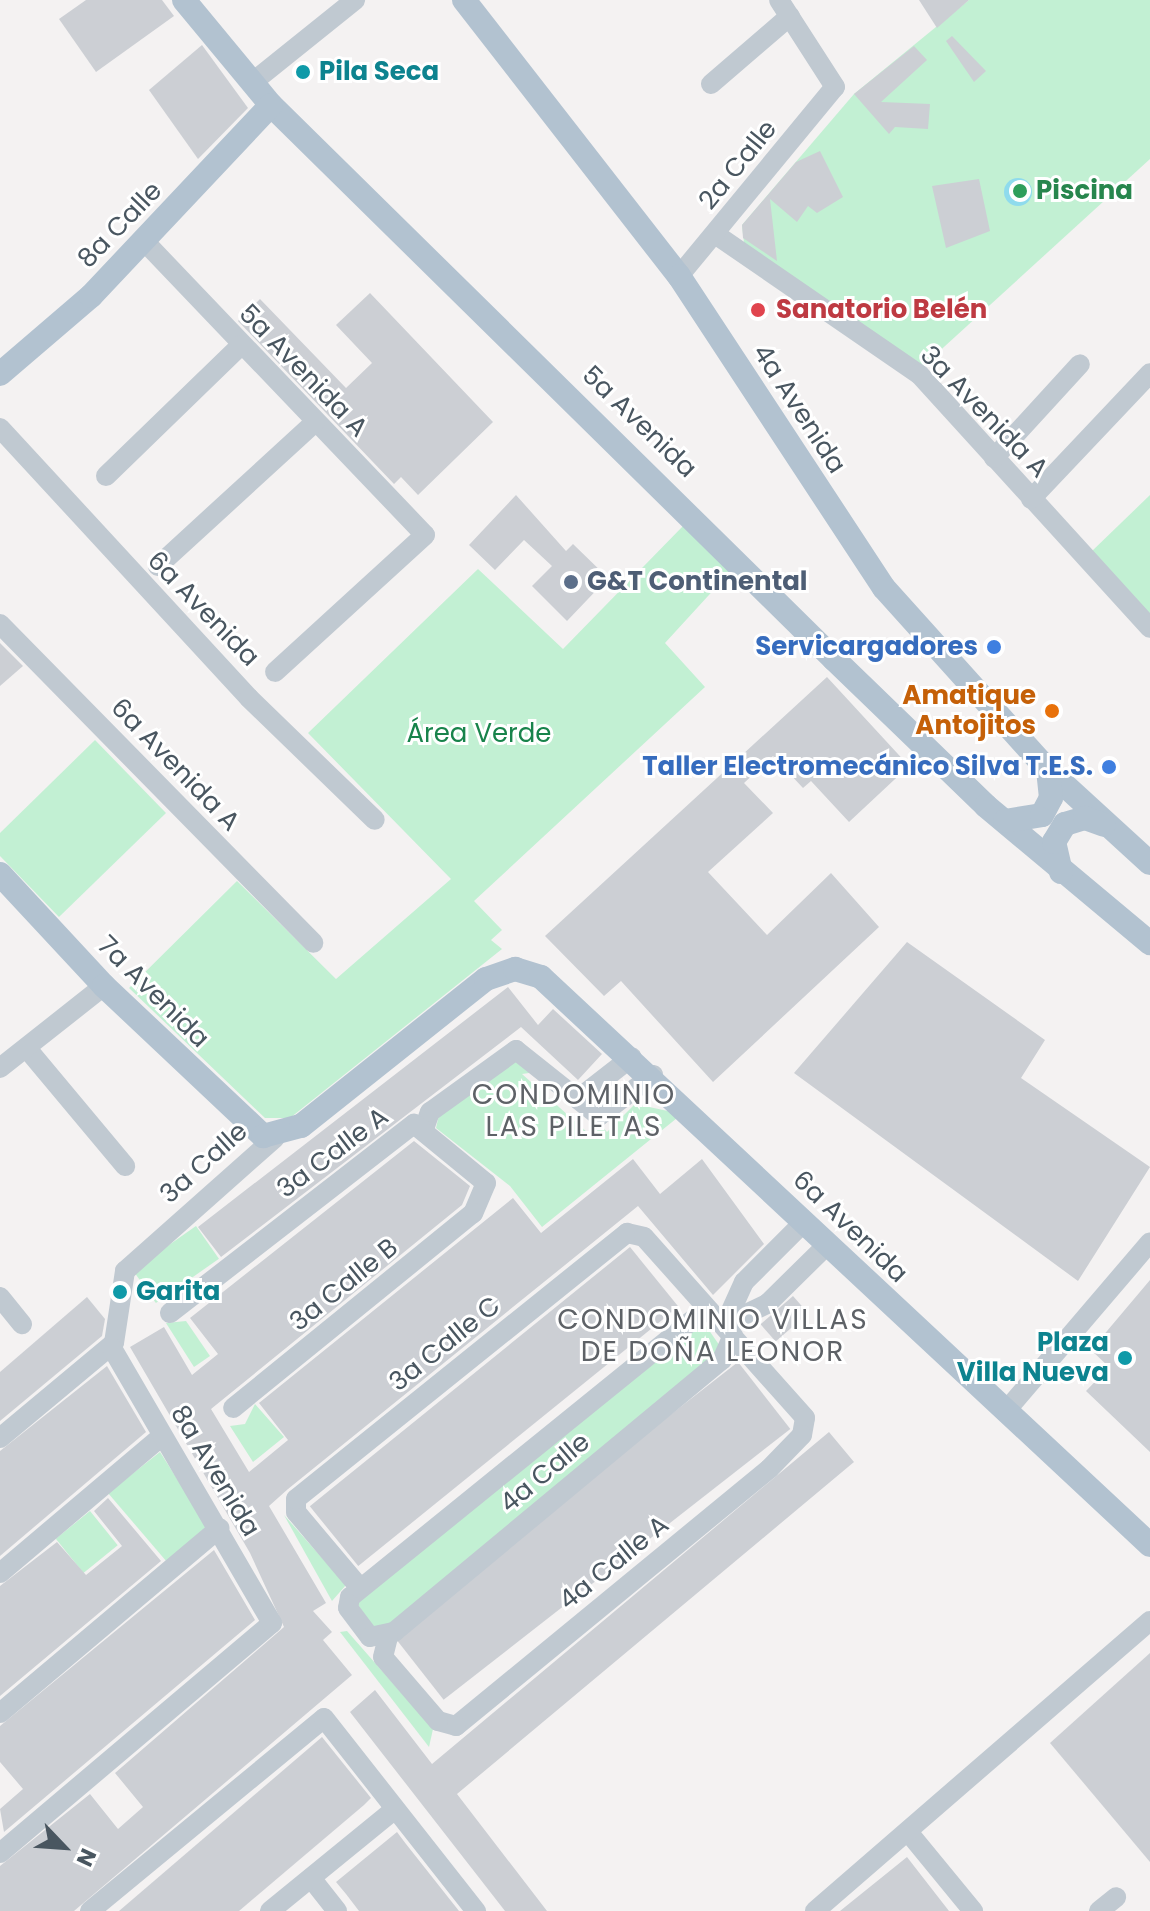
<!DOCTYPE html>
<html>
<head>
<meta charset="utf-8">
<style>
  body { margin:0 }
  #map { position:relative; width:1150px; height:1911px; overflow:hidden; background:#f4f2f2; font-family:Poppins,sans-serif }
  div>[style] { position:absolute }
  .green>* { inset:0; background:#c2f0d3; transform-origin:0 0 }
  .water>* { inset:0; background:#8fdbed }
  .round { border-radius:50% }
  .building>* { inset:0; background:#cccfd4; transform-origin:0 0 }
  .minor>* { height:20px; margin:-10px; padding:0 10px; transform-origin:10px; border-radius:10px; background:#c0c9d1 }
  .major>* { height:24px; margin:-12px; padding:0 12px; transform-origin:12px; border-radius:12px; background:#b2c2d0 }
  .dots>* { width:22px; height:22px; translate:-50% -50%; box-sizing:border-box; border:4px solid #fff; border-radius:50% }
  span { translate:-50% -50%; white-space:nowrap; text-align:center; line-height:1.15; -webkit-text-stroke:6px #fff; paint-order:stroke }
  .culture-label { font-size:26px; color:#0d838f; font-weight:700 }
  .left { translate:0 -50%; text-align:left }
  .right { translate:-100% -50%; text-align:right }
  .street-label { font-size:26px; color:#495660 }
  .leisure-label { font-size:26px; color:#27864d; font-weight:700 }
  .health-label { font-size:26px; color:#be3a42; font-weight:700 }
  .service-label { font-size:26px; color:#4e5e75; font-weight:700 }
  .shop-label { font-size:26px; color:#366cbe; font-weight:700 }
  .food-label { font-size:26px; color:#c56008; font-weight:700 }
  .park-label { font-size:26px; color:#18834b }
  .neighbourhood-label { font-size:28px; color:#5e6267; letter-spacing:2px }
  .north { position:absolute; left:24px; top:1807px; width:80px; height:80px; -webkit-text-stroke:6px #fff; paint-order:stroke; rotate:115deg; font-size:22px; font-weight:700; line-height:32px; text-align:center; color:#495660 }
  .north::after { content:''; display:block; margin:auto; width:28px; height:36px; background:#495660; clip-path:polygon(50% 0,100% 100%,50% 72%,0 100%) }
</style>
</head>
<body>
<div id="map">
  <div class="green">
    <div style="clip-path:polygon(969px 0,1150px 0,1150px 159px,922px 367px,744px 243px,742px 225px,854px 94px)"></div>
    <div style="clip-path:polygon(1150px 495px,1150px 615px,1091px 552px)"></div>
    <div style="clip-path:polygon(683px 526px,730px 572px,665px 643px,705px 687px,474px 901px,502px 930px,491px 940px,502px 949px,290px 1118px,265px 1118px,129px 988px,237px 881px,336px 979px,451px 879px,308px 733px,478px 569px,563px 649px)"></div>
    <div style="clip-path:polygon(95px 740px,166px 813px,59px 917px,0 856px,0 833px)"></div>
    <div style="clip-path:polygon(514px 1059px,536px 1072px,522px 1074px,588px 1133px,602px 1126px,607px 1132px,635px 1104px,682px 1114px,542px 1227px,510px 1186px,436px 1128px,439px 1115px)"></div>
    <div style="left:196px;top:1226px;width:40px;height:77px;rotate:55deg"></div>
    <div style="clip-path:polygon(186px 1321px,210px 1356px,194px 1367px,166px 1323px)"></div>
    <div style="clip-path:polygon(704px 1323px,722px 1349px,383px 1632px,373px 1631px,356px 1601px)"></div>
    <div style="clip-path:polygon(255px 1404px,284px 1437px,253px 1462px,230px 1426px,245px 1424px)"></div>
    <div style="clip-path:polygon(160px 1452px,207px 1526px,167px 1562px,108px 1493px)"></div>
    <div style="left:90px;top:1511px;width:44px;height:44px;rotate:51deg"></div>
    <div style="clip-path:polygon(284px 1515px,346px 1585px,332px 1601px)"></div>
    <div style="clip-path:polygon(347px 1631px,433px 1729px,429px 1747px,340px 1632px)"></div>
  </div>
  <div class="water">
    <div class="round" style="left:1004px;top:178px;width:28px;height:28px"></div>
  </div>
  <div class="building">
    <div style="clip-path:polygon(86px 0,162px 0,174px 16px,96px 72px,59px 19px)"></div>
    <div style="clip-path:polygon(919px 0,969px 0,937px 28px)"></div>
    <div style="clip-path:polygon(952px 36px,986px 71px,974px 82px,946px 41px)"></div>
    <div style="clip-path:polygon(202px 45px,248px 108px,198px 159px,149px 90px)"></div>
    <div style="clip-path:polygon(914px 46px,927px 60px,881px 102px,930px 104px,928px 129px,895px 127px,889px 134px,854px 94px)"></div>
    <div style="clip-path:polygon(820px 151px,843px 197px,817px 213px,808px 206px,797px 222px,770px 199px,777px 261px,743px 238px,742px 225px,796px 162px)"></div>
    <div style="clip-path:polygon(979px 179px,990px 231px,946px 248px,932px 186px)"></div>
    <div style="clip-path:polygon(370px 293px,493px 422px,418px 495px,401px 477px,394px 484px,238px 321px,260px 299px,346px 388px,372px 363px,336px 325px)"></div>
    <div style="clip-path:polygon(516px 495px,566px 551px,573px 544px,608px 578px,567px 621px,532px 586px,552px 566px,524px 540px,495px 570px,469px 545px)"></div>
    <div style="clip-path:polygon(0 643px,23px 666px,0 686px)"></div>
    <div style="clip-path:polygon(827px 677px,909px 766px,849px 822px,811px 781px,803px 788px,773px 756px,744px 783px,773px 813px,708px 872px,767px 935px,831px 873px,879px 927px,713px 1082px,621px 981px,604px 996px,545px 936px)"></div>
    <div style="clip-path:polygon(907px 942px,1045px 1040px,1021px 1078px,1150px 1167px,1078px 1281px,794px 1073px)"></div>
    <div style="clip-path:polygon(508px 987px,538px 1025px,553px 1009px,602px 1054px,578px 1080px,521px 1027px,221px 1257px,198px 1227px)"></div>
    <div style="clip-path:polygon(414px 1141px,470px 1186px,462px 1205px,211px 1409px,249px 1472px,288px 1440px,259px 1403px,513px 1198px,541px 1233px,633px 1159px,660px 1194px,702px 1159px,764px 1244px,713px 1295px,638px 1206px,288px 1489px,269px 1506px,326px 1603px,313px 1611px,332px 1632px,323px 1640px,352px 1675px,74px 1911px,0 1911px,0 1866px,90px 1794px,118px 1829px,143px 1807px,115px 1773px,284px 1627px,250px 1553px,130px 1347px,164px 1327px,192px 1375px,218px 1354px,190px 1318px)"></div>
    <div style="left:630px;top:1247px;width:77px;height:412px;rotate:51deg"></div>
    <div style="clip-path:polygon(1150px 1280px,1150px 1452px,1086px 1391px,1109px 1367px,1091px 1350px)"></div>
    <div style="left:793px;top:1296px;width:23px;height:43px;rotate:49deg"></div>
    <div style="clip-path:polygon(87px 1297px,105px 1319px,102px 1336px,0 1421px,0 1372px)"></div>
    <div style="left:738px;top:1362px;width:85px;height:440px;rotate:52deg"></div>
    <div style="clip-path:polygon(107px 1366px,146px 1432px,0 1556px,0 1451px)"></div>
    <div style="clip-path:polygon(829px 1432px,854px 1462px,457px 1794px,547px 1911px,505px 1911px,350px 1712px,375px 1690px,432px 1764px)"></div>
    <div style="clip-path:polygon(108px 1498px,161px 1561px,0 1696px,0 1586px,57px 1542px,86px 1575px,122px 1546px,94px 1511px)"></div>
    <div style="clip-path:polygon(214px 1550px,255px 1620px,4px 1832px,0 1809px,23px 1789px,0 1762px,0 1726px)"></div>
    <div style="clip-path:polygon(1150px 1653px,1150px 1862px,1050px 1743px)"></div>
    <div style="clip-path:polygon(322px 1737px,371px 1798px,364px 1805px,239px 1911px,119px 1911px)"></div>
    <div style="clip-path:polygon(397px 1832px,406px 1844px,459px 1911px,359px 1911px,346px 1894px,336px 1882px)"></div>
    <div style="clip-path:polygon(907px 1857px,949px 1911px,840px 1911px,881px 1878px)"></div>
  </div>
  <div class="minor">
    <div style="left:253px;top:82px;width:131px;rotate:-38.8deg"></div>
    <div style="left:711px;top:84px;width:104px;rotate:-40.7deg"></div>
    <div style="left:715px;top:234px;width:247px;rotate:34.5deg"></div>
    <div style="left:919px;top:374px;width:343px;rotate:47.7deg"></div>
    <div style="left:145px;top:242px;width:405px;rotate:46.3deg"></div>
    <div style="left:425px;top:535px;width:203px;rotate:137.6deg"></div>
    <div style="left:679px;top:276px;width:245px;rotate:-50.5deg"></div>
    <div style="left:835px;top:87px;width:103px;rotate:-122.8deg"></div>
    <div style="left:0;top:428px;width:367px;rotate:47.3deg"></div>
    <div style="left:249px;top:698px;width:175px;rotate:44.1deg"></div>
    <div style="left:994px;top:458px;width:127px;rotate:-47.5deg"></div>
    <div style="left:106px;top:476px;width:188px;rotate:-44.1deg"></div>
    <div style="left:1031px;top:499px;width:173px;rotate:-46.6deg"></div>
    <div style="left:158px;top:566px;width:213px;rotate:-42.5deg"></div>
    <div style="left:0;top:624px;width:447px;rotate:45.5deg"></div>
    <div style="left:29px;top:1051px;width:150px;rotate:50.1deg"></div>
    <div style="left:0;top:1068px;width:132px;rotate:-38.3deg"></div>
    <div style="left:578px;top:1099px;width:68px;rotate:-37.9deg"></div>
    <div style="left:424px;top:1129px;width:18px;rotate:-71deg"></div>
    <div style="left:430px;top:1112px;width:106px;rotate:-35.8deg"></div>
    <div style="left:516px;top:1050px;width:106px;rotate:38.5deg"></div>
    <div style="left:599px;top:1116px;width:68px;rotate:-37.2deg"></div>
    <div style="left:0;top:1297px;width:35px;rotate:51deg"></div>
    <div style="left:706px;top:1309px;width:458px;rotate:141deg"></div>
    <div style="left:350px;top:1597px;width:11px;rotate:100deg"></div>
    <div style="left:348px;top:1608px;width:36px;rotate:53deg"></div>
    <div style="left:370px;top:1637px;width:25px;rotate:-12deg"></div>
    <div style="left:394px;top:1632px;width:426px;rotate:-39.7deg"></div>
    <div style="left:722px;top:1360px;width:27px;rotate:-66deg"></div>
    <div style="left:170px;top:1313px;width:309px;rotate:-37.8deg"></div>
    <div style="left:414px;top:1124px;width:93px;rotate:39.3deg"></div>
    <div style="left:486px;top:1183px;width:33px;rotate:113deg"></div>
    <div style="left:473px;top:1213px;width:309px;rotate:140.9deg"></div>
    <div style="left:725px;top:1324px;width:47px;rotate:-25.5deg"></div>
    <div style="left:767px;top:1304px;width:84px;rotate:-44.5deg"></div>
    <div style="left:725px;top:1324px;width:46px;rotate:-65.7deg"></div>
    <div style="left:744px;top:1282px;width:85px;rotate:-45deg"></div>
    <div style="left:1005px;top:1412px;width:223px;rotate:-49.5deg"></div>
    <div style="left:0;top:1438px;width:148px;rotate:-39.8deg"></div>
    <div style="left:114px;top:1343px;width:73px;rotate:-81.3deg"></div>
    <div style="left:125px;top:1271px;width:200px;rotate:-41.6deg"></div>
    <div style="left:0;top:1573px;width:212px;rotate:-40.2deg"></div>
    <div style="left:360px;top:1588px;width:99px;rotate:-130.1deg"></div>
    <div style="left:296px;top:1512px;width:13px;rotate:-90deg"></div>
    <div style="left:296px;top:1499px;width:425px;rotate:-38.8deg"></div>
    <div style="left:627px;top:1233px;width:17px;rotate:13deg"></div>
    <div style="left:644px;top:1237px;width:242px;rotate:48.3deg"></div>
    <div style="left:805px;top:1418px;width:17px;rotate:100deg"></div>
    <div style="left:802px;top:1435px;width:47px;rotate:134.1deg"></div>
    <div style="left:769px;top:1469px;width:405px;rotate:140.6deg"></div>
    <div style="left:456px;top:1726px;width:19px;rotate:-164deg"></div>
    <div style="left:438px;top:1721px;width:84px;rotate:-130.7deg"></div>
    <div style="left:383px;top:1657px;width:21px;rotate:-76deg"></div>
    <div style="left:0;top:1713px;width:287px;rotate:-40.1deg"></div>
    <div style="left:909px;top:1833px;width:101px;rotate:50.6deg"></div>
    <div style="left:0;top:1853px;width:356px;rotate:-40.2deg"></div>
    <div style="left:272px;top:1623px;width:320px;rotate:-120.2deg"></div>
    <div style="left:311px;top:1878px;width:42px;rotate:51.8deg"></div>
    <div style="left:90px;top:1911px;width:303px;rotate:-39.5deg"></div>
    <div style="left:324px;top:1718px;width:246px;rotate:51.8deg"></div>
    <div style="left:270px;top:1911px;width:161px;rotate:-39.2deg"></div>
    <div style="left:815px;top:1911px;width:443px;rotate:-40.9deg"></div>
    <div style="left:1099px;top:1911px;width:22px;rotate:-39deg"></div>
  </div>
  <div class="major">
    <div style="left:184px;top:0;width:136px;rotate:50.4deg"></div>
    <div style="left:271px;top:105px;width:790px;rotate:44.54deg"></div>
    <div style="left:834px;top:659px;width:211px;rotate:44deg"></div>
    <div style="left:986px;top:806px;width:214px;rotate:39.9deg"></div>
    <div style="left:464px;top:0;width:350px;rotate:52.1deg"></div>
    <div style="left:679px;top:276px;width:373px;rotate:56.7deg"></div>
    <div style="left:884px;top:588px;width:245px;rotate:48deg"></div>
    <div style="left:1048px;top:770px;width:138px;rotate:42.4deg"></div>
    <div style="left:0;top:374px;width:120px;rotate:-40.6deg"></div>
    <div style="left:91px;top:296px;width:262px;rotate:-46.7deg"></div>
    <div style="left:1005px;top:821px;width:37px;rotate:-9deg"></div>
    <div style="left:1042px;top:815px;width:19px;rotate:-62deg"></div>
    <div style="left:1051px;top:798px;width:28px;rotate:-96deg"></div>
    <div style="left:1061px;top:872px;width:31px;rotate:-103deg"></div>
    <div style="left:1054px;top:842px;width:21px;rotate:-59deg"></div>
    <div style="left:1065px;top:824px;width:21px;rotate:-17deg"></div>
    <div style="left:1085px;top:818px;width:20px;rotate:20deg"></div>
    <div style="left:0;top:874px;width:153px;rotate:47.1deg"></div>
    <div style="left:104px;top:986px;width:219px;rotate:43.3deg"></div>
    <div style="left:263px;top:1136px;width:39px;rotate:-15deg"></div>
    <div style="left:301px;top:1126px;width:236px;rotate:-38.5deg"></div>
    <div style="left:486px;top:979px;width:31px;rotate:-19deg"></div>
    <div style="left:515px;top:969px;width:27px;rotate:17deg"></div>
    <div style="left:541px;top:977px;width:833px;rotate:43deg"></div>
  </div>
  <div class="dots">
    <div style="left:303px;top:72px;background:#0f9aa8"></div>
    <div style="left:1020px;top:191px;background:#2e9e5b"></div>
    <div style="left:758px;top:310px;background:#e0444e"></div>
    <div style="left:571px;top:582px;background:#5c6f8a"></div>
    <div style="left:994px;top:647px;background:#3f7fe0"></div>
    <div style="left:1052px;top:711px;background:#e8710a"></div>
    <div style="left:1109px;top:767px;background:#3f7fe0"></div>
    <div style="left:120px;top:1292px;background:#0f9aa8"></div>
    <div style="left:1125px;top:1358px;background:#0f9aa8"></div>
  </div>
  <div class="culture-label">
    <span class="left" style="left:319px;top:72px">Pila Seca</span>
    <span class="left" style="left:136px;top:1292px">Garita</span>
    <span class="right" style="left:1109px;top:1358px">Plaza<br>Villa Nueva</span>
  </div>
  <div class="street-label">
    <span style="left:738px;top:165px;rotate:-51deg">2a Calle</span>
    <span style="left:120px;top:225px;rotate:-46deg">8a Calle</span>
    <span style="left:303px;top:371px;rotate:46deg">5a Avenida A</span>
    <span style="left:799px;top:409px;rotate:57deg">4a Avenida</span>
    <span style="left:984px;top:412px;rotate:46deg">3a Avenida A</span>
    <span style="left:639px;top:422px;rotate:44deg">5a Avenida</span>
    <span style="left:203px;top:609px;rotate:46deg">6a Avenida</span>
    <span style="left:175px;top:765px;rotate:46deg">6a Avenida A</span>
    <span style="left:153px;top:992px;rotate:45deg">7a Avenida</span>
    <span style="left:333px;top:1153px;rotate:-37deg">3a Calle A</span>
    <span style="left:204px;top:1163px;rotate:-42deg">3a Calle</span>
    <span style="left:850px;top:1227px;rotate:44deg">6a Avenida</span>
    <span style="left:344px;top:1285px;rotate:-39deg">3a Calle B</span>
    <span style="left:445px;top:1344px;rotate:-39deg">3a Calle C</span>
    <span style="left:215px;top:1471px;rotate:59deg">8a Avenida</span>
    <span style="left:545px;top:1473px;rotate:-40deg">4a Calle</span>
    <span style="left:614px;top:1563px;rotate:-39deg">4a Calle A</span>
  </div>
  <div class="leisure-label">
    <span class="left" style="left:1036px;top:191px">Piscina</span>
  </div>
  <div class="health-label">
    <span class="left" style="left:776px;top:310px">Sanatorio Belén</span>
  </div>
  <div class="service-label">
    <span class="left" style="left:587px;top:582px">G&amp;T Continental</span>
  </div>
  <div class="shop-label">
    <span class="right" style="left:978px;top:647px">Servicargadores</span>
    <span class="right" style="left:1093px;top:767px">Taller Electromecánico Silva T.E.S.</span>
  </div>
  <div class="food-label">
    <span class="right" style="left:1036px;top:711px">Amatique<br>Antojitos</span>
  </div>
  <div class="park-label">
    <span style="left:479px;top:734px">Área Verde</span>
  </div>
  <div class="neighbourhood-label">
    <span style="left:574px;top:1111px">CONDOMINIO<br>LAS PILETAS</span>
    <span style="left:713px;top:1336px">CONDOMINIO VILLAS<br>DE DOÑA LEONOR</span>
  </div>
  <div class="north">N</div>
</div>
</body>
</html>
